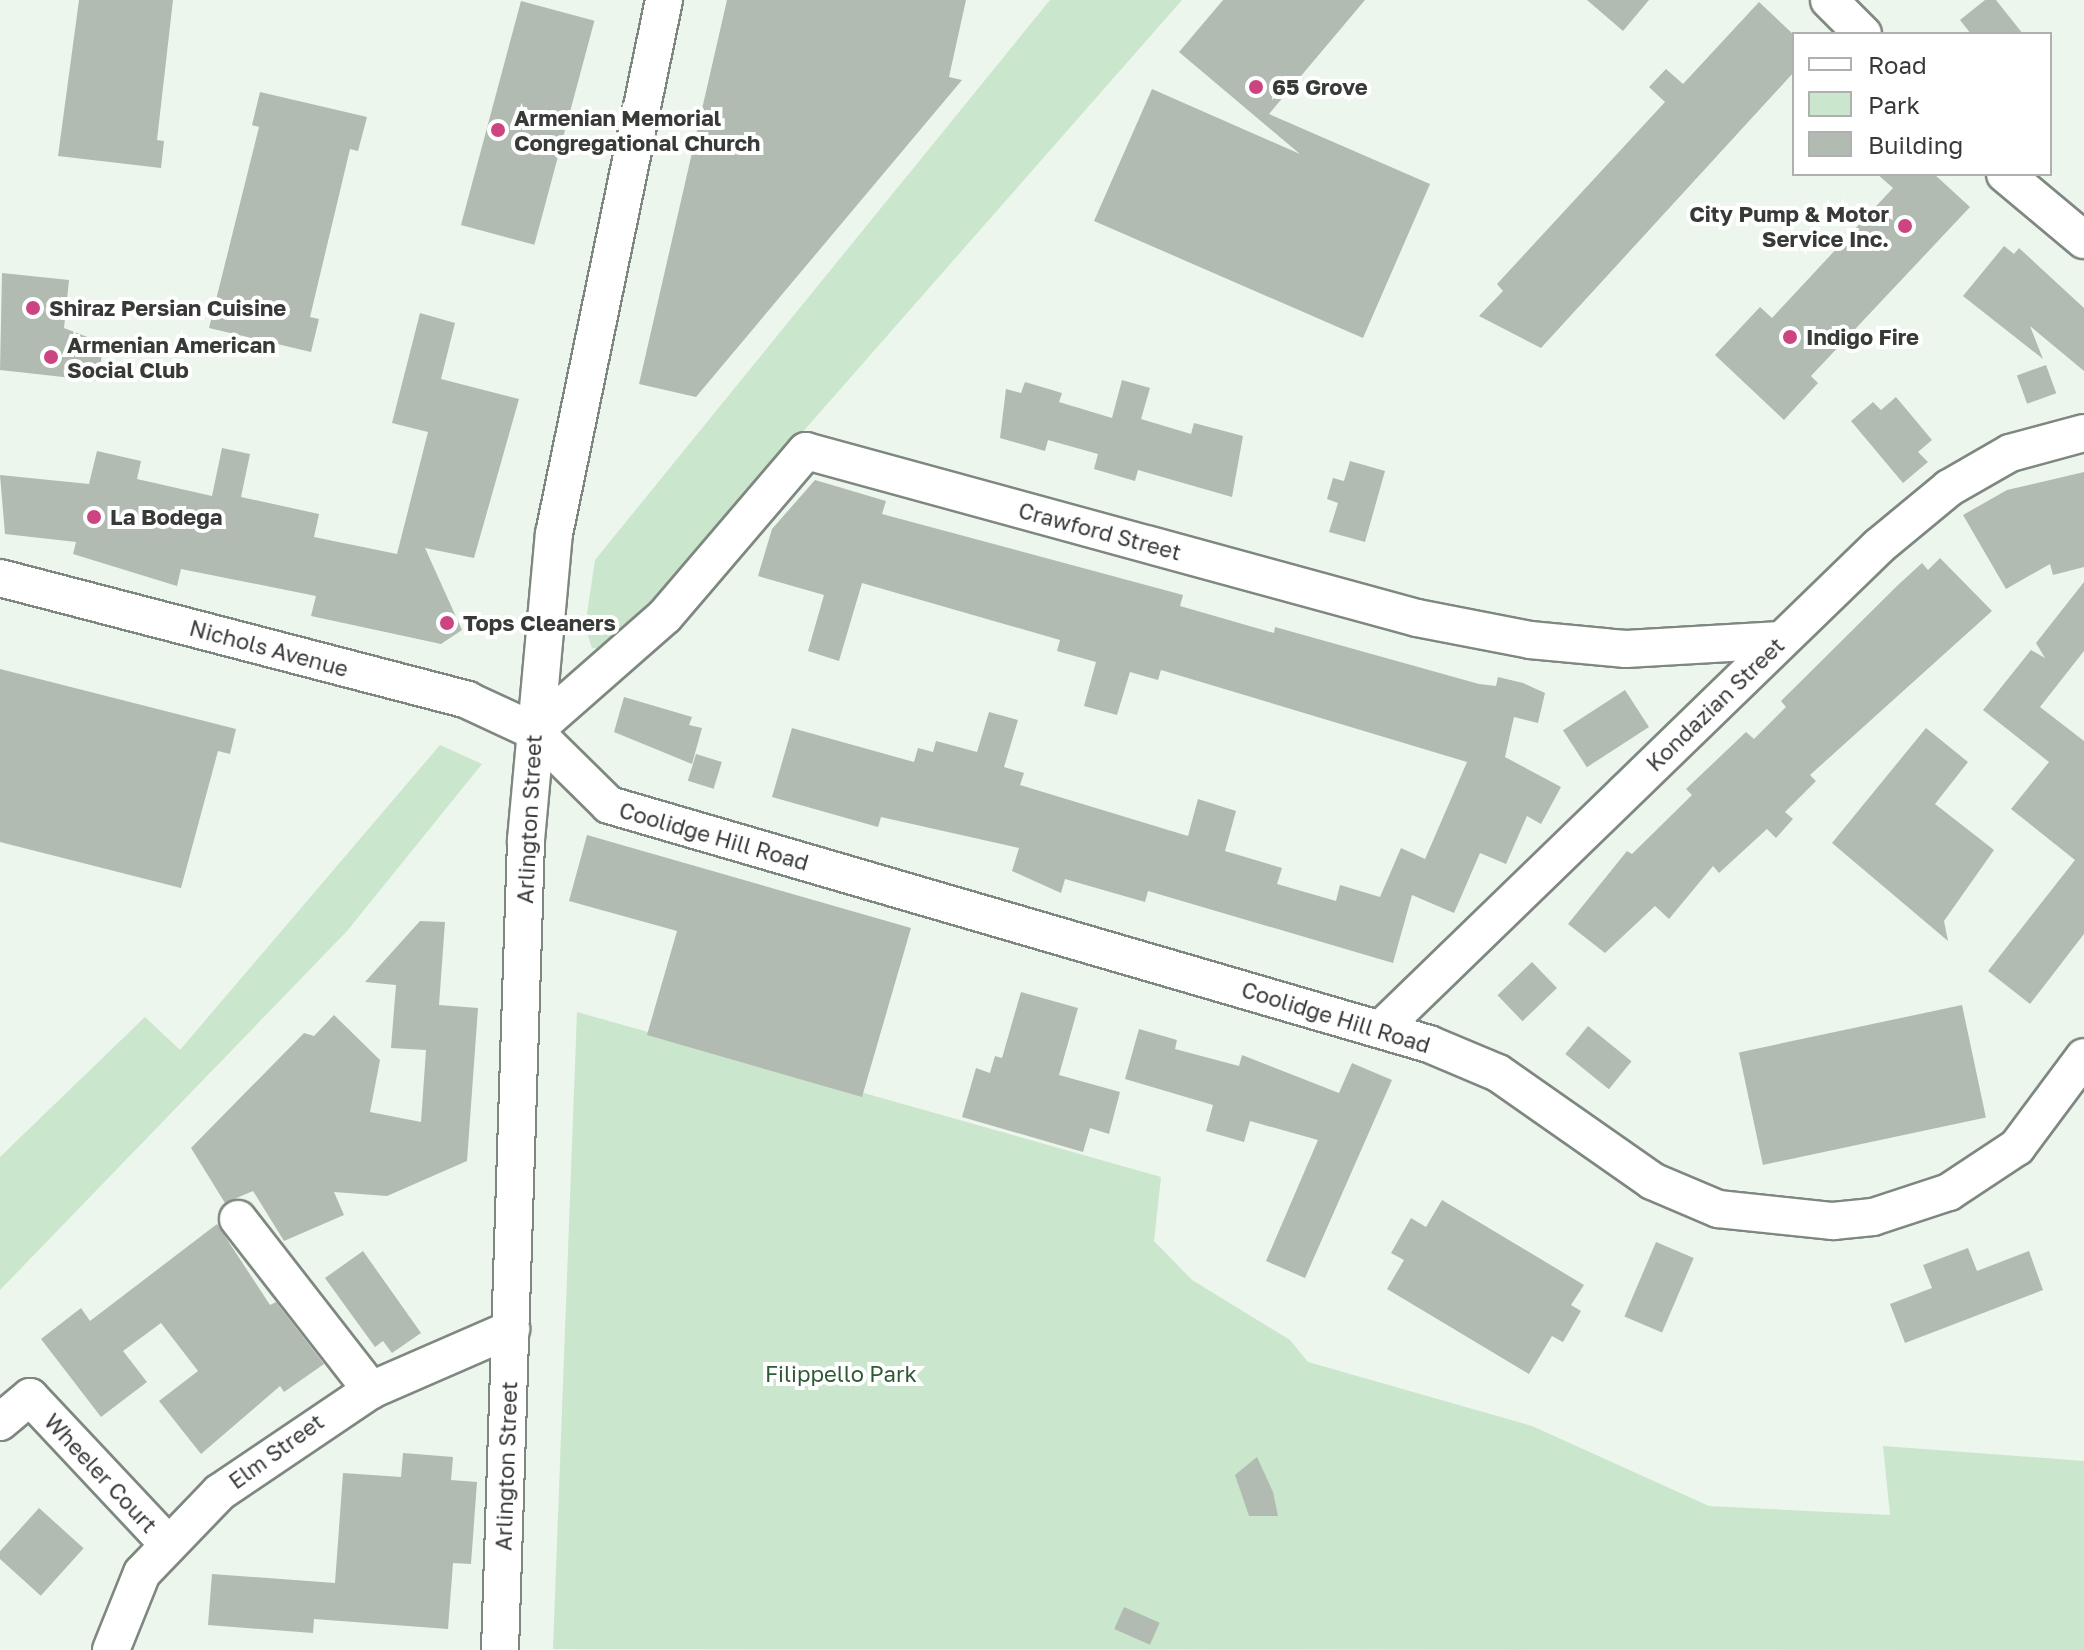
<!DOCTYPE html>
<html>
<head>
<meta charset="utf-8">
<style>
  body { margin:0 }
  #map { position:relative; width:2084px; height:1650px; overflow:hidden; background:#ecf6ec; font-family:"Golos Text",sans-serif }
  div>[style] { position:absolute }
  .green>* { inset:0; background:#cae6cc }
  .building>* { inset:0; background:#b1bbb2; transform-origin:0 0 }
  .roads { filter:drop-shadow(2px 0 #7f8880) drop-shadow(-2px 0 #7f8880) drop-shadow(0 2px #7f8880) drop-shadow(0 -2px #7f8880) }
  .minor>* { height:36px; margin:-18px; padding:0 18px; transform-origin:18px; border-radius:18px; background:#fff }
  .dots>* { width:22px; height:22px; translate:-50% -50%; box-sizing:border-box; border:4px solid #fff; border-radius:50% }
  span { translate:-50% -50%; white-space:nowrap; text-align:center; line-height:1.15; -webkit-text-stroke:8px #fff; paint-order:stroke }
  .poi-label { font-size:22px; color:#373a37; font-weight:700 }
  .left { translate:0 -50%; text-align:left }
  .right { translate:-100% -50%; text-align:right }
  .street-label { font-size:22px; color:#373a37 }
  .park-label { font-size:22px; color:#2d5934 }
  .legend { position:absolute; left:1792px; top:32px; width:260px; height:144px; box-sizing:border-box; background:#fff; border:2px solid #afb0af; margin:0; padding:10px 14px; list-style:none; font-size:24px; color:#373a37 }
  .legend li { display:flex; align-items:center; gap:16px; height:40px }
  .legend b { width:40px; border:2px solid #afb0af }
</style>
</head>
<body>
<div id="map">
  <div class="green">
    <div style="clip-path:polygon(1050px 0,1182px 0,612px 649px,592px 648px,585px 627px,595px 560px)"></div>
    <div style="clip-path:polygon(440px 745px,482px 764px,347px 931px,0 1290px,0 1157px,145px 1017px,180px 1050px)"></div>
    <div style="clip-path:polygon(577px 1012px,1161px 1177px,1154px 1241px,1192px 1280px,1290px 1340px,1308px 1362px,1532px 1426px,1709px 1506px,1890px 1515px,1883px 1446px,2084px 1461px,2084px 1650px,553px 1649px)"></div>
  </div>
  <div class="building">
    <div style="clip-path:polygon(79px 0,173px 0,157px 140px,164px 141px,161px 168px,58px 156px)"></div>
    <div style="clip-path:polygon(727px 0,966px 0,949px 77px,962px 80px,696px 397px,639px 384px)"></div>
    <div style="clip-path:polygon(1223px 0,1365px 0,1269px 114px,1430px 184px,1363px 338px,1094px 221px,1152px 89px,1300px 154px,1179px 52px)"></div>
    <div style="clip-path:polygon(1587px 0,1649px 0,1623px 31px)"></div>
    <div style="clip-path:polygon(1985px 0,1996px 0,2023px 34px,1971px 34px,1960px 20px)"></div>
    <div style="left:521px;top:1px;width:76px;height:232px;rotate:15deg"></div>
    <div style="clip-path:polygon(1759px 2px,1794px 35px,1794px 72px,1541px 348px,1479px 316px,1503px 291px,1497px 284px,1665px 102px,1649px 87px,1666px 69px,1683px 84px)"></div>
    <div style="clip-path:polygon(260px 92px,367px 117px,358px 151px,350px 149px,310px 317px,319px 319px,311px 352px,209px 328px,259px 127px,252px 125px)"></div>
    <div style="clip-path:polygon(1877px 174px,1934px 174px,1970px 207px,1811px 376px,1818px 383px,1784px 420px,1715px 355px,1760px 307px,1772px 318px,1893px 188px)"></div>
    <div style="clip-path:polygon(2004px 246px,2014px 254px,2019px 248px,2084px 308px,2084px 371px,2030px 326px,2043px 359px,1963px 296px)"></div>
    <div style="clip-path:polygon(2px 273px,69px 280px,64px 328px,103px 343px,99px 381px,0 370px)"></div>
    <div style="clip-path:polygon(420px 313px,455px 323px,441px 379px,519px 399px,474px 558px,425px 548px,462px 630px,441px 644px,311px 616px,316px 596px,181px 569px,177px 586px,73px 554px,76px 542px,5px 534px,0 475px,89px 484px,97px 451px,141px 461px,137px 479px,212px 496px,222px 448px,250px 454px,241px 497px,319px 514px,314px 537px,397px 554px,428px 432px,392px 423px)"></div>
    <div style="left:2046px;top:365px;width:30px;height:31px;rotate:70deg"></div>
    <div style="clip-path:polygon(1122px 380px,1150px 388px,1141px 419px,1191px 434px,1194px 423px,1243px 436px,1232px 497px,1138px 470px,1135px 481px,1094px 469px,1098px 454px,1048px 440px,1045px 451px,1000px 438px,1006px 389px,1021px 393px,1025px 382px,1062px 393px,1059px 402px,1112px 418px)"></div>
    <div style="clip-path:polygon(1896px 397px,1932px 440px,1918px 452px,1928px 462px,1903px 483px,1851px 421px,1873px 402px,1881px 410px)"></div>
    <div style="clip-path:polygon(1350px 461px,1385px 471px,1365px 542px,1329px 532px,1338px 503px,1327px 499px,1333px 478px,1344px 481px)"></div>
    <div style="clip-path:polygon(2084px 472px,2084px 567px,2053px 575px,2050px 564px,2006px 589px,1963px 515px,2007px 490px)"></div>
    <div style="clip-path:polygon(815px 480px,886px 501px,882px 514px,1183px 595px,1180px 606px,1274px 633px,1275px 627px,1479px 684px,1496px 686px,1498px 677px,1523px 683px,1545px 693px,1538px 723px,1514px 717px,1505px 757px,1561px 787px,1541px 824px,1527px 816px,1506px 864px,1480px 853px,1454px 913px,1412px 895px,1393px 963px,1148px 891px,1145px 902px,1065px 879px,1061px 893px,1012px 871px,1019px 848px,881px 817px,878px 827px,772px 797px,792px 728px,914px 762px,918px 748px,933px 752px,936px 741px,977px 752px,989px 712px,1018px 720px,1004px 767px,1024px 773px,1020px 785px,1188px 836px,1198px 799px,1236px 811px,1225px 851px,1282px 868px,1277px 884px,1336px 901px,1340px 885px,1380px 897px,1401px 848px,1425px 859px,1467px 762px,1161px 670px,1158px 680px,1130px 672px,1117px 715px,1084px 706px,1096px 662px,1057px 651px,1060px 640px,862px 583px,839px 661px,808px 651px,824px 595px,758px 576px,772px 529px)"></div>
    <div style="clip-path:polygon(1940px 558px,1992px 611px,1810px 775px,1816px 781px,1785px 812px,1793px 819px,1776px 838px,1767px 829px,1719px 873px,1713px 866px,1669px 919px,1655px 906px,1605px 953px,1568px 924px,1627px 851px,1632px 854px,1692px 795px,1686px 789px,1746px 732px,1754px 739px,1786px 707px,1781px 701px,1898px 585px,1922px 563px,1928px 570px)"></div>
    <div style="clip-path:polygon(2084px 582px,2084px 651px,2040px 707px,2084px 741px,2084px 934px,2030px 1004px,1988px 971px,2075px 860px,2011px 809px,2049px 762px,1983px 710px,2031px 650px,2045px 658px,2036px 643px)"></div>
    <div style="clip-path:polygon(0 669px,236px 729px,230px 754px,218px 751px,181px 888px,0 842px)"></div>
    <div style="left:1625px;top:690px;width:44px;height:74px;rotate:57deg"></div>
    <div style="clip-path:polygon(624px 697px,692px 717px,689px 725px,702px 728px,692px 764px,614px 732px)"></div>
    <div style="clip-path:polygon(1926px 728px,1968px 762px,1935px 804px,1994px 850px,1944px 921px,1948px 941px,1832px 843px)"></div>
    <div style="left:696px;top:754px;width:27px;height:28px;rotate:17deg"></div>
    <div style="clip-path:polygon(587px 835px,911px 928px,862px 1097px,647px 1035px,677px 931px,569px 901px)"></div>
    <div style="clip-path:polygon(420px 921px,445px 922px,439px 1005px,478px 1008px,467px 1161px,387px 1196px,334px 1192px,344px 1215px,284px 1241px,253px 1191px,225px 1203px,191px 1148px,304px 1033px,314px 1036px,334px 1015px,380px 1060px,370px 1112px,421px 1122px,426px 1050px,391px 1048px,396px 985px,365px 982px)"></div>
    <div style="left:1532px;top:962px;width:36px;height:48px;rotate:46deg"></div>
    <div style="clip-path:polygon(1021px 992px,1078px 1008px,1059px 1075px,1120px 1092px,1109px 1134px,1090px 1128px,1083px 1152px,962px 1117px,976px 1068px,990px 1073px,995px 1056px,1002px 1058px)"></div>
    <div style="left:1962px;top:1005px;width:115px;height:228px;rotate:78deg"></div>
    <div style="left:1588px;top:1026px;width:56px;height:36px;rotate:39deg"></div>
    <div style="clip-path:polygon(1139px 1029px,1177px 1040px,1175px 1049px,1239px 1066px,1242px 1055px,1339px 1093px,1352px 1063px,1392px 1080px,1305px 1278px,1266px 1261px,1318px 1140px,1250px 1121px,1244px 1142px,1206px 1131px,1213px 1105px,1125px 1079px)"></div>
    <div style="clip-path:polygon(1442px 1200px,1584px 1285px,1571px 1305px,1581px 1311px,1563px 1342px,1552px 1336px,1529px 1374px,1387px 1289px,1404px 1260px,1391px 1253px,1411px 1218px,1426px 1227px)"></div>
    <div style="clip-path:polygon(217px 1224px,270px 1305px,276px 1302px,324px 1364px,284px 1392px,280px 1386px,201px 1454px,159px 1401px,198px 1371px,161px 1323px,123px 1351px,147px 1382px,101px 1417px,41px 1339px,81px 1308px,90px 1321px)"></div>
    <div style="left:1656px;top:1242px;width:41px;height:81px;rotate:23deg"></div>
    <div style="clip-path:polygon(1968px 1248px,1977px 1271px,2029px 1251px,2043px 1290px,1905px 1343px,1890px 1304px,1932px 1288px,1923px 1265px)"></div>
    <div style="clip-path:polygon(363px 1251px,421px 1333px,392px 1353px,383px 1341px,375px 1347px,325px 1278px)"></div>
    <div style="clip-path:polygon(403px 1453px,453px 1457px,451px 1480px,477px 1482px,471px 1564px,453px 1563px,448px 1629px,314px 1619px,313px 1633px,208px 1625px,212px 1574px,335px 1583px,343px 1473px,401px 1477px)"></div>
    <div style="clip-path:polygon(1257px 1457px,1273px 1492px,1278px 1516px,1249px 1516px,1235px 1475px)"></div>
    <div style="left:39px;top:1508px;width:60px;height:64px;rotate:42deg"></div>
    <div style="left:1124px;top:1607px;width:39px;height:24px;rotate:24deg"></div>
  </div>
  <div class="roads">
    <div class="minor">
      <div style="left:1829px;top:0;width:48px;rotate:45deg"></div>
      <div style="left:2005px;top:174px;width:103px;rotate:39.9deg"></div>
      <div style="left:0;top:578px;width:483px;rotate:14.6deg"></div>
      <div style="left:467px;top:700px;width:74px;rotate:24.8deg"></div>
      <div style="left:534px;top:731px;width:105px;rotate:44.6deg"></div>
      <div style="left:609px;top:805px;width:854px;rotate:16.25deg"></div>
      <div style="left:1429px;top:1044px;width:75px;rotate:22.8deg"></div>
      <div style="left:1498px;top:1073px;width:188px;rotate:35deg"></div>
      <div style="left:1652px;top:1181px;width:72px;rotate:23deg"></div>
      <div style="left:1718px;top:1209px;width:116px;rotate:6deg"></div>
      <div style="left:1833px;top:1221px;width:40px;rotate:-5.7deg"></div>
      <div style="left:1873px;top:1217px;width:80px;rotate:-18.2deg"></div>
      <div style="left:1949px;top:1192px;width:82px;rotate:-33.5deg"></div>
      <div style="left:2017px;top:1147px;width:112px;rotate:-53.3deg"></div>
      <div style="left:534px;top:731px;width:174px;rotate:-41.3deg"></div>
      <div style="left:665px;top:616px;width:217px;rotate:-49.5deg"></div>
      <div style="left:806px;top:451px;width:633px;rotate:15.29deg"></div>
      <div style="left:1417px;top:618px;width:115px;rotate:11deg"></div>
      <div style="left:1530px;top:640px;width:96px;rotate:5.4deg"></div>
      <div style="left:1626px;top:649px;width:155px;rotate:-3.3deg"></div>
      <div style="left:1381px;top:1029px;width:694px;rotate:-44.12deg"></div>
      <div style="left:1879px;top:546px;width:91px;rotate:-39.6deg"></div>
      <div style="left:1949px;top:488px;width:70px;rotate:-29.8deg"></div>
      <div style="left:2010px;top:453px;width:77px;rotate:-15.1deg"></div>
      <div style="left:238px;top:1219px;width:217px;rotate:52.1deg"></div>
      <div style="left:0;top:1422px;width:39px;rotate:-40deg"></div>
      <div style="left:30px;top:1397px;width:199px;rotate:46.8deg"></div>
      <div style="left:111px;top:1650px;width:83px;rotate:-68.1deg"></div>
      <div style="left:142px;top:1573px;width:112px;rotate:-46.1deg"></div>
      <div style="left:220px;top:1492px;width:182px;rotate:-34deg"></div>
      <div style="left:371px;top:1390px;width:153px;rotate:-23.5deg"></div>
      <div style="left:500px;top:1650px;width:810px;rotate:-88.16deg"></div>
      <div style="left:526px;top:840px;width:307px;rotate:-84.8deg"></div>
      <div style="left:554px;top:534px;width:545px;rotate:-78.36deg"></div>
    </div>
  </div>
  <div class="dots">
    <div style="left:1256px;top:87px;background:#cd4580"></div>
    <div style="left:498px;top:130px;background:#cd4580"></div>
    <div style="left:1905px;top:226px;background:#cd4580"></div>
    <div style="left:33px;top:308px;background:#cd4580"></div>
    <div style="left:1790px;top:337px;background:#cd4580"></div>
    <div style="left:51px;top:357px;background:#cd4580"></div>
    <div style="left:94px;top:517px;background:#cd4580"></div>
    <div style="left:447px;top:623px;background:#cd4580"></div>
  </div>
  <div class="poi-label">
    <span class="left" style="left:1272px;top:87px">65 Grove</span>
    <span class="left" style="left:514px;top:130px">Armenian Memorial<br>Congregational Church</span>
    <span class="right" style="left:1889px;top:226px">City Pump &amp; Motor<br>Service Inc.</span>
    <span class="left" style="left:49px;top:308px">Shiraz Persian Cuisine</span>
    <span class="left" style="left:1806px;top:337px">Indigo Fire</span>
    <span class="left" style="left:67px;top:357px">Armenian American<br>Social Club</span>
    <span class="left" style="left:110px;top:517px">La Bodega</span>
    <span class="left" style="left:463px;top:623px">Tops Cleaners</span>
  </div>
  <div class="street-label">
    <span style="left:1100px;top:531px;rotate:15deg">Crawford Street</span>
    <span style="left:269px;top:648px;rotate:15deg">Nichols Avenue</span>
    <span style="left:1715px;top:704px;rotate:-44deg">Kondazian Street</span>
    <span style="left:529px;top:819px;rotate:-87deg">Arlington Street</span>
    <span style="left:714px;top:836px;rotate:16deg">Coolidge Hill Road</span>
    <span style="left:1336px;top:1017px;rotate:17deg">Coolidge Hill Road</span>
    <span style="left:276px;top:1451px;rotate:-36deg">Elm Street</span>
    <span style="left:506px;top:1466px;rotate:-88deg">Arlington Street</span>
    <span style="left:101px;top:1473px;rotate:47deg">Wheeler Court</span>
  </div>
  <div class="park-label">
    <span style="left:841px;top:1374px">Filippello Park</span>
  </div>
  <ul class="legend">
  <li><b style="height:10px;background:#fff"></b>Road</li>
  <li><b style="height:22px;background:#cae6cc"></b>Park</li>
  <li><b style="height:22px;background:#b1bbb2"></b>Building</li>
  </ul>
</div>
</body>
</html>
